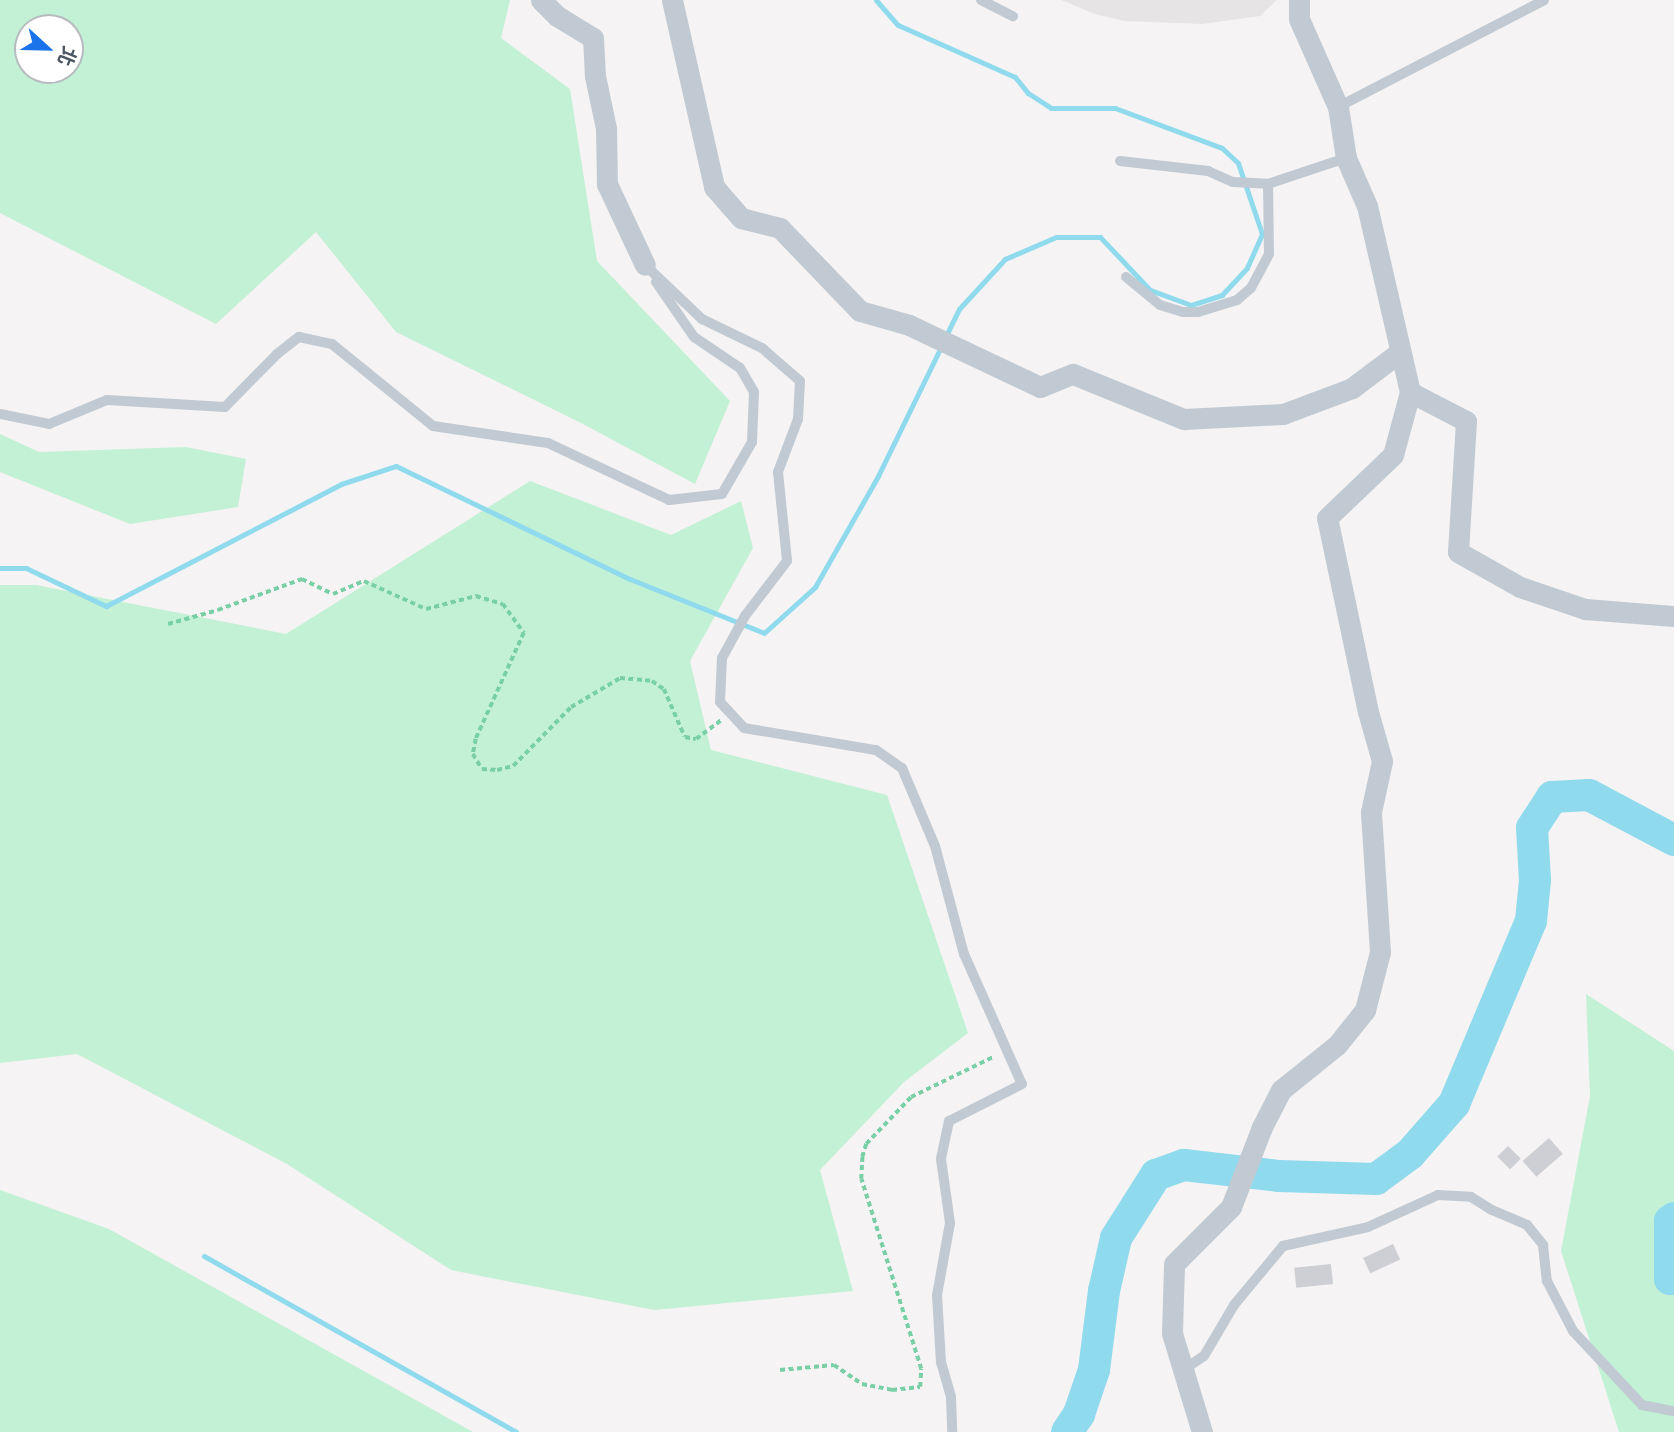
<!DOCTYPE html>
<html>
<head>
<meta charset="utf-8">
<style>
  body { margin:0 }
  #map { position:relative; width:1674px; height:1432px; overflow:hidden; background:#f5f3f3; font-family:Rubik,"Noto Sans TC",sans-serif }
  div>[style] { position:absolute }
  .education>* { inset:0; background:#e6e4e5 }
  .green>* { inset:0; background:#c3f1d5 }
  .stream>* { height:5px; margin:-2.5px; padding:0 2.5px; transform-origin:2.5px; border-radius:2.5px; background:#90daee }
  .river>* { height:32px; margin:-16px; padding:0 16px; transform-origin:16px; border-radius:16px; background:#90daee }
  .building>* { inset:0; background:#cdcfd5; transform-origin:0 0 }
  .path>* { height:3.5px; margin-top:-1.75px; transform-origin:0; background:repeating-linear-gradient(90deg,#7ad0a6 0 5px,transparent 0 8.5px) }
  .service>* { height:10px; margin:-5px; padding:0 5px; transform-origin:5px; border-radius:5px; background:#c1cad2 }
  .minor>* { height:21px; margin:-10.5px; padding:0 10.5px; transform-origin:10.5px; border-radius:10.5px; background:#c1cad2 }
  span { translate:-50% -50%; white-space:nowrap; text-align:center; line-height:1.15; -webkit-text-stroke:7px #fff; paint-order:stroke }
  .north { position:absolute; left:14px; top:14px; width:70px; height:70px; box-sizing:border-box; background:#fff; border:2px solid #b7bbc0; border-radius:50%; rotate:112deg; font-size:19px; font-weight:700; line-height:28px; text-align:center; color:#4a5661 }
  .north::after { content:''; display:block; margin:auto; width:24px; height:32px; background:#1a73e8; clip-path:polygon(50% 0,100% 100%,50% 72%,0 100%) }
</style>
</head>
<body>
<div id="map">
  <div class="education">
    <div style="clip-path:polygon(1061px 0,1277px 0,1260px 16px,1202px 24px,1124px 21px,1095px 14px)"></div>
  </div>
  <div class="green">
    <div style="clip-path:polygon(evenodd,0 0,510px 0,501px 38px,570px 89px,597px 261px,730px 401px,695px 484px,581px 423px,396px 332px,316px 232px,216px 324px,0 213px,0 0,28px 28px,70px 28px,70px 70px,28px 70px,28px 28px)"></div>
    <div style="clip-path:polygon(0 434px,39px 452px,186px 447px,246px 459px,238px 507px,130px 524px,0 472px)"></div>
    <div style="clip-path:polygon(530px 481px,671px 535px,741px 501px,753px 548px,690px 661px,711px 750px,887px 795px,968px 1033px,904px 1082px,820px 1170px,853px 1291px,654px 1310px,451px 1270px,287px 1164px,77px 1054px,0 1063px,0 585px,36px 585px,286px 634px)"></div>
    <div style="clip-path:polygon(1586px 994px,1674px 1051px,1674px 1432px,1619px 1432px,1561px 1251px,1590px 1096px)"></div>
    <div style="clip-path:polygon(0 1190px,109px 1229px,473px 1432px,0 1432px)"></div>
  </div>
  <div class="stream">
    <div style="left:876px;top:0;width:33px;rotate:49deg"></div>
    <div style="left:898px;top:25px;width:128px;rotate:24deg"></div>
    <div style="left:1015px;top:77px;width:21px;rotate:51deg"></div>
    <div style="left:1028px;top:93px;width:27px;rotate:33deg"></div>
    <div style="left:1051px;top:108px;width:64px"></div>
    <div style="left:1115px;top:108px;width:114px;rotate:20.5deg"></div>
    <div style="left:1222px;top:148px;width:22px;rotate:43deg"></div>
    <div style="left:1238px;top:163px;width:75px;rotate:71.3deg"></div>
    <div style="left:1262px;top:234px;width:37px;rotate:114deg"></div>
    <div style="left:1247px;top:268px;width:37px;rotate:133deg"></div>
    <div style="left:1222px;top:295px;width:33px;rotate:162deg"></div>
    <div style="left:1191px;top:305px;width:44px;rotate:-159.9deg"></div>
    <div style="left:1150px;top:290px;width:73px;rotate:-133.3deg"></div>
    <div style="left:1100px;top:237px;width:44px;rotate:180deg"></div>
    <div style="left:1056px;top:237px;width:56px;rotate:156.7deg"></div>
    <div style="left:1005px;top:259px;width:68px;rotate:132.6deg"></div>
    <div style="left:959px;top:309px;width:30px;rotate:116deg"></div>
    <div style="left:0;top:568px;width:26px"></div>
    <div style="left:26px;top:568px;width:89px;rotate:25.4deg"></div>
    <div style="left:106px;top:606px;width:265px;rotate:-27.4deg"></div>
    <div style="left:341px;top:484px;width:58px;rotate:-18.1deg"></div>
    <div style="left:396px;top:466px;width:260px;rotate:25.8deg"></div>
    <div style="left:630px;top:579px;width:144px;rotate:21.9deg"></div>
    <div style="left:764px;top:633px;width:69px;rotate:-42deg"></div>
    <div style="left:815px;top:587px;width:128px;rotate:-60.4deg"></div>
    <div style="left:878px;top:476px;width:146px;rotate:-64deg"></div>
    <div style="left:204px;top:1256px;width:358px;rotate:29.4deg"></div>
  </div>
  <div class="river">
    <div style="left:1674px;top:1218px;width:5px;rotate:143deg"></div>
    <div style="left:1670px;top:1221px;width:58px;rotate:90deg"></div>
    <div style="left:1670px;top:1279px;width:4px"></div>
    <div style="left:1067px;top:1432px;width:22px;rotate:-56deg"></div>
    <div style="left:1079px;top:1414px;width:46px;rotate:-71.2deg"></div>
    <div style="left:1094px;top:1370px;width:80px;rotate:-82.8deg"></div>
    <div style="left:1104px;top:1291px;width:54px;rotate:-77.2deg"></div>
    <div style="left:1116px;top:1238px;width:75px;rotate:-57.6deg"></div>
    <div style="left:1156px;top:1175px;width:30px;rotate:-20deg"></div>
    <div style="left:1184px;top:1165px;width:96px;rotate:6.6deg"></div>
    <div style="left:1279px;top:1176px;width:97px;rotate:1.8deg"></div>
    <div style="left:1376px;top:1179px;width:42px;rotate:-36.3deg"></div>
    <div style="left:1410px;top:1154px;width:67px;rotate:-48.7deg"></div>
    <div style="left:1454px;top:1104px;width:199px;rotate:-67.2deg"></div>
    <div style="left:1531px;top:921px;width:41px;rotate:-84.4deg"></div>
    <div style="left:1535px;top:880px;width:52px;rotate:-93.3deg"></div>
    <div style="left:1532px;top:828px;width:37px;rotate:-57deg"></div>
    <div style="left:1552px;top:797px;width:37px;rotate:-3deg"></div>
    <div style="left:1589px;top:795px;width:96px;rotate:27.9deg"></div>
  </div>
  <div class="building">
    <div style="left:1549px;top:1138px;width:21px;height:35px;rotate:49deg"></div>
    <div style="left:1508px;top:1146px;width:18px;height:15px;rotate:45deg"></div>
    <div style="left:1393px;top:1244px;width:17px;height:33px;rotate:65deg"></div>
    <div style="left:1331px;top:1264px;width:20px;height:37px;rotate:84deg"></div>
  </div>
  <div class="path">
    <div style="left:168px;top:624px;width:52px;rotate:-15.6deg"></div>
    <div style="left:218px;top:610px;width:90px;rotate:-20.3deg"></div>
    <div style="left:302px;top:579px;width:34px;rotate:26deg"></div>
    <div style="left:333px;top:594px;width:34px;rotate:-23deg"></div>
    <div style="left:364px;top:581px;width:68px;rotate:24.3deg"></div>
    <div style="left:426px;top:609px;width:52px;rotate:-14.6deg"></div>
    <div style="left:476px;top:596px;width:28px;rotate:17deg"></div>
    <div style="left:503px;top:604px;width:36px;rotate:54deg"></div>
    <div style="left:524px;top:633px;width:116px;rotate:114.4deg"></div>
    <div style="left:476px;top:739px;width:15px;rotate:101deg"></div>
    <div style="left:473px;top:754px;width:17px;rotate:59deg"></div>
    <div style="left:482px;top:769px;width:15px;rotate:4deg"></div>
    <div style="left:497px;top:770px;width:16px;rotate:-14deg"></div>
    <div style="left:513px;top:766px;width:83px;rotate:-45.5deg"></div>
    <div style="left:571px;top:707px;width:57px;rotate:-30.6deg"></div>
    <div style="left:620px;top:678px;width:32px;rotate:5deg"></div>
    <div style="left:652px;top:681px;width:14px;rotate:34deg"></div>
    <div style="left:664px;top:689px;width:52px;rotate:66.4deg"></div>
    <div style="left:685px;top:737px;width:11px;rotate:10deg"></div>
    <div style="left:696px;top:739px;width:31px;rotate:-37deg"></div>
    <div style="left:780px;top:1370px;width:54px;rotate:-5.3deg"></div>
    <div style="left:834px;top:1365px;width:34px;rotate:34deg"></div>
    <div style="left:862px;top:1384px;width:31px;rotate:11deg"></div>
    <div style="left:892px;top:1390px;width:28px;rotate:-6deg"></div>
    <div style="left:920px;top:1387px;width:18px;rotate:-87deg"></div>
    <div style="left:921px;top:1369px;width:199px;rotate:-107.5deg"></div>
    <div style="left:861px;top:1179px;width:22px;rotate:-87deg"></div>
    <div style="left:862px;top:1157px;width:14px;rotate:-73deg"></div>
    <div style="left:866px;top:1144px;width:65px;rotate:-46.2deg"></div>
    <div style="left:911px;top:1097px;width:93px;rotate:-26deg"></div>
  </div>
  <div class="service">
    <div style="left:981px;top:0;width:36px;rotate:27deg"></div>
    <div style="left:1338px;top:107px;width:232px;rotate:-27.4deg"></div>
    <div style="left:1120px;top:161px;width:89px;rotate:6.5deg"></div>
    <div style="left:1208px;top:171px;width:27px;rotate:24deg"></div>
    <div style="left:1233px;top:182px;width:35px;rotate:3deg"></div>
    <div style="left:1268px;top:184px;width:82px;rotate:-18.4deg"></div>
    <div style="left:645px;top:265px;width:79px;rotate:43.5deg"></div>
    <div style="left:702px;top:319px;width:67px;rotate:25.8deg"></div>
    <div style="left:762px;top:348px;width:50px;rotate:41deg"></div>
    <div style="left:800px;top:381px;width:38px;rotate:93deg"></div>
    <div style="left:798px;top:419px;width:57px;rotate:110.7deg"></div>
    <div style="left:778px;top:472px;width:89px;rotate:84.2deg"></div>
    <div style="left:787px;top:561px;width:69px;rotate:127.4deg"></div>
    <div style="left:745px;top:616px;width:48px;rotate:118.7deg"></div>
    <div style="left:722px;top:658px;width:44px;rotate:92.6deg"></div>
    <div style="left:720px;top:702px;width:35px;rotate:47deg"></div>
    <div style="left:744px;top:728px;width:134px;rotate:9.5deg"></div>
    <div style="left:876px;top:750px;width:32px;rotate:35deg"></div>
    <div style="left:902px;top:768px;width:85px;rotate:67.1deg"></div>
    <div style="left:935px;top:846px;width:112px;rotate:75deg"></div>
    <div style="left:964px;top:954px;width:142px;rotate:66deg"></div>
    <div style="left:1022px;top:1084px;width:82px;rotate:153.1deg"></div>
    <div style="left:949px;top:1121px;width:39px;rotate:102deg"></div>
    <div style="left:941px;top:1159px;width:65px;rotate:82deg"></div>
    <div style="left:950px;top:1223px;width:73px;rotate:100.2deg"></div>
    <div style="left:937px;top:1295px;width:67px;rotate:86.6deg"></div>
    <div style="left:941px;top:1362px;width:36px;rotate:74deg"></div>
    <div style="left:951px;top:1397px;width:35px;rotate:88deg"></div>
    <div style="left:1126px;top:277px;width:44px;rotate:39.5deg"></div>
    <div style="left:1160px;top:305px;width:24px;rotate:17deg"></div>
    <div style="left:1183px;top:312px;width:15px"></div>
    <div style="left:1198px;top:312px;width:41px;rotate:-17.1deg"></div>
    <div style="left:1237px;top:300px;width:18px;rotate:-41deg"></div>
    <div style="left:1251px;top:288px;width:38px;rotate:-62deg"></div>
    <div style="left:1269px;top:254px;width:70px;rotate:-90.8deg"></div>
    <div style="left:0;top:414px;width:50px;rotate:11.5deg"></div>
    <div style="left:49px;top:424px;width:63px;rotate:-22.5deg"></div>
    <div style="left:107px;top:400px;width:118px;rotate:3.4deg"></div>
    <div style="left:225px;top:407px;width:74px;rotate:-45.5deg"></div>
    <div style="left:277px;top:354px;width:28px;rotate:-38deg"></div>
    <div style="left:299px;top:337px;width:34px;rotate:12deg"></div>
    <div style="left:332px;top:344px;width:130px;rotate:39.1deg"></div>
    <div style="left:433px;top:426px;width:116px;rotate:8.4deg"></div>
    <div style="left:548px;top:443px;width:134px;rotate:25.2deg"></div>
    <div style="left:669px;top:500px;width:53px;rotate:-6.5deg"></div>
    <div style="left:722px;top:494px;width:60px;rotate:-60deg"></div>
    <div style="left:752px;top:442px;width:50px;rotate:-87.7deg"></div>
    <div style="left:754px;top:392px;width:28px;rotate:-120deg"></div>
    <div style="left:740px;top:368px;width:55px;rotate:-146deg"></div>
    <div style="left:694px;top:337px;width:67px;rotate:-124.6deg"></div>
    <div style="left:1183px;top:1370px;width:25px;rotate:-34deg"></div>
    <div style="left:1204px;top:1356px;width:59px;rotate:-59.5deg"></div>
    <div style="left:1234px;top:1305px;width:77px;rotate:-50.3deg"></div>
    <div style="left:1283px;top:1246px;width:87px;rotate:-12.6deg"></div>
    <div style="left:1368px;top:1227px;width:77px;rotate:-24.6deg"></div>
    <div style="left:1438px;top:1195px;width:33px;rotate:3deg"></div>
    <div style="left:1471px;top:1197px;width:25px;rotate:32deg"></div>
    <div style="left:1492px;top:1210px;width:38px;rotate:23deg"></div>
    <div style="left:1527px;top:1225px;width:26px;rotate:51deg"></div>
    <div style="left:1543px;top:1245px;width:36px;rotate:84deg"></div>
    <div style="left:1547px;top:1281px;width:56px;rotate:62.5deg"></div>
    <div style="left:1573px;top:1331px;width:101px;rotate:47deg"></div>
    <div style="left:1642px;top:1405px;width:33px;rotate:11deg"></div>
  </div>
  <div class="minor">
    <div style="left:541px;top:0;width:23px;rotate:45deg"></div>
    <div style="left:557px;top:16px;width:42px;rotate:31.4deg"></div>
    <div style="left:593px;top:38px;width:38px;rotate:87deg"></div>
    <div style="left:595px;top:76px;width:53px;rotate:78.1deg"></div>
    <div style="left:606px;top:128px;width:56px;rotate:89deg"></div>
    <div style="left:607px;top:184px;width:89px;rotate:64.9deg"></div>
    <div style="left:672px;top:0;width:192px;rotate:77.3deg"></div>
    <div style="left:714px;top:187px;width:41px;rotate:48.9deg"></div>
    <div style="left:741px;top:218px;width:40px;rotate:14.4deg"></div>
    <div style="left:780px;top:228px;width:115px;rotate:46.1deg"></div>
    <div style="left:860px;top:311px;width:51px;rotate:15.9deg"></div>
    <div style="left:909px;top:325px;width:145px;rotate:25.3deg"></div>
    <div style="left:1040px;top:387px;width:35px;rotate:-22deg"></div>
    <div style="left:1073px;top:374px;width:120px;rotate:22.1deg"></div>
    <div style="left:1184px;top:419px;width:99px;rotate:-2.9deg"></div>
    <div style="left:1283px;top:414px;width:74px;rotate:-20.6deg"></div>
    <div style="left:1352px;top:388px;width:60px;rotate:-36.9deg"></div>
    <div style="left:1410px;top:392px;width:63px;rotate:27.4deg"></div>
    <div style="left:1466px;top:421px;width:131px;rotate:93.5deg"></div>
    <div style="left:1458px;top:552px;width:71px;rotate:29.4deg"></div>
    <div style="left:1520px;top:587px;width:69px;rotate:18.7deg"></div>
    <div style="left:1585px;top:609px;width:89px;rotate:4.5deg"></div>
    <div style="left:1202px;top:1432px;width:103px;rotate:-106.9deg"></div>
    <div style="left:1172px;top:1333px;width:69px;rotate:-88.3deg"></div>
    <div style="left:1174px;top:1264px;width:81px;rotate:-45deg"></div>
    <div style="left:1231px;top:1207px;width:86px;rotate:-68.8deg"></div>
    <div style="left:1262px;top:1127px;width:42px;rotate:-62.8deg"></div>
    <div style="left:1281px;top:1090px;width:72px;rotate:-38.8deg"></div>
    <div style="left:1337px;top:1045px;width:45px;rotate:-51.3deg"></div>
    <div style="left:1365px;top:1010px;width:60px;rotate:-75.5deg"></div>
    <div style="left:1380px;top:952px;width:140px;rotate:-93.7deg"></div>
    <div style="left:1371px;top:812px;width:52px;rotate:-77.8deg"></div>
    <div style="left:1382px;top:761px;width:51px;rotate:-105.9deg"></div>
    <div style="left:1368px;top:712px;width:198px;rotate:-101.9deg"></div>
    <div style="left:1327px;top:518px;width:91px;rotate:-43.7deg"></div>
    <div style="left:1393px;top:455px;width:65px;rotate:-74.9deg"></div>
    <div style="left:1410px;top:392px;width:191px;rotate:-103deg"></div>
    <div style="left:1367px;top:206px;width:52px;rotate:-113.6deg"></div>
    <div style="left:1346px;top:158px;width:52px;rotate:-98.9deg"></div>
    <div style="left:1338px;top:107px;width:96px;rotate:-113.9deg"></div>
    <div style="left:1299px;top:19px;width:19px;rotate:-90deg"></div>
  </div>
  <div class="north">北</div>
</div>
</body>
</html>
